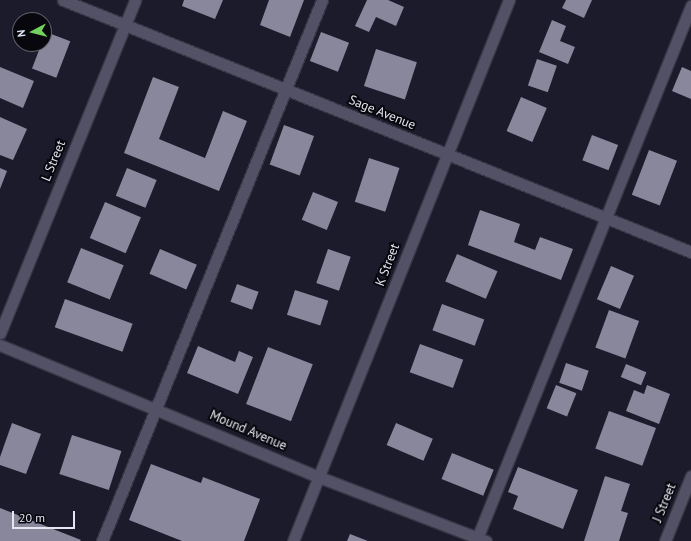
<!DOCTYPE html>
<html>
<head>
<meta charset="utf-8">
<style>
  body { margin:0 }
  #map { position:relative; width:691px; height:541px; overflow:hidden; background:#1c1b2b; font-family:"PT Sans",sans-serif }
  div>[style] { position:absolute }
  .building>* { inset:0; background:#88879c; transform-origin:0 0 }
  .roads { filter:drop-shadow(1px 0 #383644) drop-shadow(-1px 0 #383644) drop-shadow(0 1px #383644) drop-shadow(0 -1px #383644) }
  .service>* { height:11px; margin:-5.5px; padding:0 5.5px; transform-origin:5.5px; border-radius:5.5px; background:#535165 }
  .minor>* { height:11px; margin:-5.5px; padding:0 5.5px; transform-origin:5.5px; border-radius:5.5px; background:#535165 }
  span { translate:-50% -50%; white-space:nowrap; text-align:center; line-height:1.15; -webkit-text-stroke:4px #07070d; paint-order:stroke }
  .street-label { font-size:13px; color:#e6e6f2 }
  .north { position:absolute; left:12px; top:12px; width:40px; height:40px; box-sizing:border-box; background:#07070d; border:1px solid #606069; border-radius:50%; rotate:263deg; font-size:11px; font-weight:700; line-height:16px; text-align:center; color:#e6e6f2 }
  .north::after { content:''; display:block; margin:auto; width:14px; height:18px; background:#72d25d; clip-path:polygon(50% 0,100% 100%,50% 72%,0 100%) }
  .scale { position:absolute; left:12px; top:511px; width:63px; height:18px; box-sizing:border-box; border:2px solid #e6e6f2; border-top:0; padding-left:5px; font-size:12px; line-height:14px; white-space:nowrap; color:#e6e6f2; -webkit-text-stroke:3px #07070d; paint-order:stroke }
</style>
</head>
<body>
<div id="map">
  <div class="building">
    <div style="clip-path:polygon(184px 0,223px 0,215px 19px,182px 6px)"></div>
    <div style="clip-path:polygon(269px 0,304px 0,290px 37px,260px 25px)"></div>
    <div style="clip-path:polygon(367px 0,388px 0,404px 7px,396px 26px,376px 17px,369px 32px,355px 26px)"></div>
    <div style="clip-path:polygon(566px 0,592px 0,584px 18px,562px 8px)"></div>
    <div style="clip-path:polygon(552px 20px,566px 26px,560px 41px,575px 47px,568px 64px,539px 52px)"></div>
    <div style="left:46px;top:32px;width:26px;height:39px;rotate:21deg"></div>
    <div style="left:321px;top:32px;width:30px;height:31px;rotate:21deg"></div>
    <div style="left:376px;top:49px;width:43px;height:39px;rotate:18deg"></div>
    <div style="left:537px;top:59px;width:21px;height:28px;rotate:19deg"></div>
    <div style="clip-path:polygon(0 67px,34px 81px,23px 108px,0 98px)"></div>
    <div style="clip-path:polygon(682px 67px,691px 71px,691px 99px,672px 91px)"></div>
    <div style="clip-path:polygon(153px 77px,179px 87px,159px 139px,205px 158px,223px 111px,247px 121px,219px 191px,124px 153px)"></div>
    <div style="left:521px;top:97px;width:28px;height:37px;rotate:23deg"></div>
    <div style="clip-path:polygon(0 117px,27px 129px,13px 160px,0 155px)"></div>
    <div style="left:284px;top:125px;width:32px;height:42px;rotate:20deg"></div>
    <div style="left:592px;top:135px;width:28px;height:27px;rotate:21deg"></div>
    <div style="left:649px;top:150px;width:30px;height:48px;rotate:21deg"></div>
    <div style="left:369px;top:158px;width:32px;height:46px;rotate:18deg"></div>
    <div style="clip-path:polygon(0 168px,7px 171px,0 189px)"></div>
    <div style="left:127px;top:168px;width:32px;height:30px;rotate:22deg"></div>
    <div style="left:313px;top:192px;width:27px;height:30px;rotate:22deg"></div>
    <div style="left:105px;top:202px;width:39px;height:39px;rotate:23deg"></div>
    <div style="clip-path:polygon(480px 210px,520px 224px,514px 242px,535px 250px,540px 237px,573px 249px,561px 280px,468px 245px)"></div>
    <div style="left:81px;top:248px;width:46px;height:37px;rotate:22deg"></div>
    <div style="left:160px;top:249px;width:40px;height:27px;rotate:23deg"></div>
    <div style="left:328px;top:249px;width:24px;height:36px;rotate:19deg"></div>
    <div style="left:457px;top:254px;width:44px;height:30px;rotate:23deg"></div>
    <div style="left:611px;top:266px;width:25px;height:36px;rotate:23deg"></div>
    <div style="left:237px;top:284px;width:23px;height:19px;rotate:20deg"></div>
    <div style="left:295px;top:290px;width:35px;height:26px;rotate:18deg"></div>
    <div style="left:65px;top:299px;width:72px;height:30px;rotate:20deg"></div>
    <div style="left:442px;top:304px;width:45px;height:28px;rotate:20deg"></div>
    <div style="left:609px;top:310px;width:32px;height:40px;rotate:20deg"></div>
    <div style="left:420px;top:344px;width:46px;height:30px;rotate:20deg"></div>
    <div style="clip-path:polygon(198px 346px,235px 362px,239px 351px,253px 357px,238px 394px,187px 373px)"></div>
    <div style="left:268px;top:347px;width:48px;height:61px;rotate:21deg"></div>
    <div style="left:566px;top:363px;width:24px;height:21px;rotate:19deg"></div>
    <div style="left:626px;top:364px;width:22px;height:14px;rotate:22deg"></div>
    <div style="left:556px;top:385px;width:22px;height:25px;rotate:22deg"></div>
    <div style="clip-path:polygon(647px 385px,670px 394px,659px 424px,626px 411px,634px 390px,644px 394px)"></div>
    <div style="left:609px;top:411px;width:50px;height:40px;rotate:20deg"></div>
    <div style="clip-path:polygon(12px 423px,41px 434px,26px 474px,0 465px,0 457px)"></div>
    <div style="left:396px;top:423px;width:40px;height:24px;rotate:23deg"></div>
    <div style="left:72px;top:435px;width:52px;height:41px;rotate:18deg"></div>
    <div style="left:452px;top:453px;width:45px;height:28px;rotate:22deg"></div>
    <div style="clip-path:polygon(151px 464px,201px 483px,203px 477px,260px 499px,244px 541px,182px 541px,129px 520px)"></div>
    <div style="clip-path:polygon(518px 467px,578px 490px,563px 529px,513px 509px,518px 496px,508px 492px)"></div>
    <div style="clip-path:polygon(605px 476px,630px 484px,621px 511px,628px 513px,619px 541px,584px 541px)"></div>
    <div style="clip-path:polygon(0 508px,81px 540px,80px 541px,0 541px)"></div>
    <div style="clip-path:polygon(350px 534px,368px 541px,347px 541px)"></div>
  </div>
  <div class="roads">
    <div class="service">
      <div style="left:102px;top:541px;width:584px;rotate:-67.87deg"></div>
      <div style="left:476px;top:541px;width:577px;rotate:-68.11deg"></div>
    </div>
    <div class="minor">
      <div style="left:63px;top:0;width:677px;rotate:21.86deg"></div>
      <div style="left:0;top:333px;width:359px;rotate:-67.9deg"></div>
      <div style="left:0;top:345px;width:345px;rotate:22.5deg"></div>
      <div style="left:319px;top:477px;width:179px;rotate:21deg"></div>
      <div style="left:293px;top:541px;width:583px;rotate:-68.24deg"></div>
      <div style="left:665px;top:541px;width:70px;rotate:-68.2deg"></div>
    </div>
  </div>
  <div class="street-label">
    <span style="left:382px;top:113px;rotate:22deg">Sage Avenue</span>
    <span style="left:54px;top:161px;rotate:-68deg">L Street</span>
    <span style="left:388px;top:265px;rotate:-69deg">K Street</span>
    <span style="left:248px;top:431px;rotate:23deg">Mound Avenue</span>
    <span style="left:665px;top:503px;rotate:-68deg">J Street</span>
  </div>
  <div class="north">N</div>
  <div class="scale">20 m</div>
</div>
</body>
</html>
